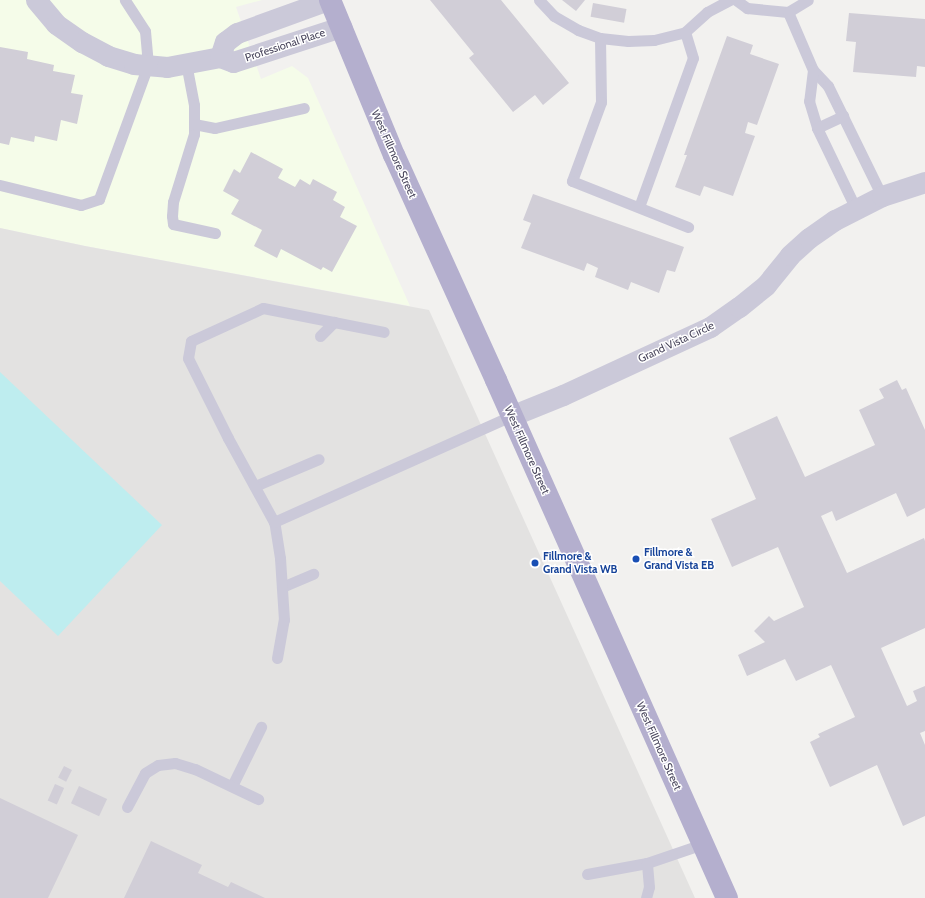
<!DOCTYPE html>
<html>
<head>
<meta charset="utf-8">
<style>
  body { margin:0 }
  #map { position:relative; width:925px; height:898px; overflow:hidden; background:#f2f1ef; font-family:Cabin,sans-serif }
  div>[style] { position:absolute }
  .commercial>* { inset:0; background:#f5fce9 }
  .education>* { inset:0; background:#e3e2e1 }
  .green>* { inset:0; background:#beedef }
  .building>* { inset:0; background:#d1ced7; transform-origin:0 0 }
  .service>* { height:11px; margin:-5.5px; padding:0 5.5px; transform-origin:5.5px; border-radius:5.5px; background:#cbc9d9 }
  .minor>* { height:21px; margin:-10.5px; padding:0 10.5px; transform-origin:10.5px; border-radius:10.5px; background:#cbc9d9 }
  .primary>* { height:22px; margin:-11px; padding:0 11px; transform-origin:11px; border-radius:11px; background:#b4afce }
  .dots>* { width:11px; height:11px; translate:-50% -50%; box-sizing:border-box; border:2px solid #fff; border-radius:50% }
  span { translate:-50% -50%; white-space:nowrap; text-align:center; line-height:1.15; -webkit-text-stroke:3px #fff; paint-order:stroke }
  .street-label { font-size:11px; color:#4a475d }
  .transit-label { font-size:11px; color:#164399; font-weight:700 }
  .left { translate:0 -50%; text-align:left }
</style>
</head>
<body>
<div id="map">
  <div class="commercial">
    <div style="clip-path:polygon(0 0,262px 0,236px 7px,261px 79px,292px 66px,308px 78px,410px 306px,85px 246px,0 228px)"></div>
  </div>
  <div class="education">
    <div style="clip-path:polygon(0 228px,85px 246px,429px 310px,695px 898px,0 898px)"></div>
  </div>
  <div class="green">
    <div style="clip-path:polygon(0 372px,162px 525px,58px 636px,0 581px)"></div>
  </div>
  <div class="building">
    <div style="clip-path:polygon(430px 0,501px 0,569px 83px,543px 105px,535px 95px,513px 112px,469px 58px,474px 54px)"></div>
    <div style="clip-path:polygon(562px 0,585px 0,576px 11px)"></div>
    <div style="left:593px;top:3px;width:34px;height:14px;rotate:10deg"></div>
    <div style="clip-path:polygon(849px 13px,925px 19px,925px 67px,917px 66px,916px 77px,853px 72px,856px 42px,846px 41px)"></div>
    <div style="clip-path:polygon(727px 36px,753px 45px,750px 54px,779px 64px,757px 125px,748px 122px,745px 133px,755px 136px,733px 196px,704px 186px,700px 196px,675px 187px,687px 155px,684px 155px)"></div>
    <div style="clip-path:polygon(0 47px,28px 52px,27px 59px,54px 65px,53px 71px,75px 75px,71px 93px,83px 95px,77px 124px,61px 120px,57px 141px,35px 136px,34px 142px,11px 137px,9px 145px,0 143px)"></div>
    <div style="clip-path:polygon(251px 152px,283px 169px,278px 178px,295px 187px,300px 179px,310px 185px,313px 179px,337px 192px,333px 200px,345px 207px,340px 217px,357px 226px,332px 272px,323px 267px,321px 270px,281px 249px,277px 258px,254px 246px,262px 230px,231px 214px,239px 200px,223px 191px,234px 169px,240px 173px)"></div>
    <div style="clip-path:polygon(533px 194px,684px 247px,675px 272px,667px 270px,659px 293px,631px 282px,628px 290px,595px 277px,598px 268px,587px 263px,584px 271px,521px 248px,531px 223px,523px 220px)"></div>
    <div style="clip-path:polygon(897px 380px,902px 390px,906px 388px,925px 430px,925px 508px,907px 517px,896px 493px,836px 521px,832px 511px,821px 516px,847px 573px,924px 538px,925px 541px,925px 628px,881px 648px,907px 706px,917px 701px,913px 691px,925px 686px,925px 731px,920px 733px,925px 745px,925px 816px,903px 826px,877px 765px,830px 787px,810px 742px,820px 737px,818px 734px,855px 717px,831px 665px,796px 681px,785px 659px,747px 676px,738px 655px,765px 642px,754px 631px,769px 616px,774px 621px,804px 607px,778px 547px,732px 567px,711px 519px,756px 499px,729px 438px,777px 416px,805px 477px,875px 445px,859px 410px,884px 398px,879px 389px)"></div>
    <div style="left:64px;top:766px;width:9px;height:13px;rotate:27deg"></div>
    <div style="left:55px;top:784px;width:10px;height:18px;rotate:24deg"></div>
    <div style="left:79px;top:786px;width:31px;height:19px;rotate:25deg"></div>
    <div style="clip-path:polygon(0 798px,78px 835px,48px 898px,0 898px)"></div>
    <div style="clip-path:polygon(151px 841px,202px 865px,198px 873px,228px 887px,231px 882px,265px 898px,124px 898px)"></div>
  </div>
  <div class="service">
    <div style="left:539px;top:0;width:22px;rotate:47deg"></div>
    <div style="left:554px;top:16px;width:28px;rotate:30deg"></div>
    <div style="left:578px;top:30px;width:23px;rotate:20deg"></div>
    <div style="left:600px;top:38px;width:28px;rotate:6deg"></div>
    <div style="left:628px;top:41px;width:26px;rotate:-2deg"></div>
    <div style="left:654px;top:40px;width:32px;rotate:-14deg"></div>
    <div style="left:685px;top:32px;width:30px;rotate:-42deg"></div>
    <div style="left:707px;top:12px;width:26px;rotate:-28deg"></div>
    <div style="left:736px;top:0;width:14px;rotate:36deg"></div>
    <div style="left:747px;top:8px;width:41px;rotate:5.6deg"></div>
    <div style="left:788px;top:12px;width:23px;rotate:-31deg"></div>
    <div style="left:788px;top:12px;width:63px;rotate:66.7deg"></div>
    <div style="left:813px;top:70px;width:22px;rotate:47deg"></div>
    <div style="left:828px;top:86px;width:123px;rotate:63.9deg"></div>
    <div style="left:600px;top:38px;width:64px;rotate:89.1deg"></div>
    <div style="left:601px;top:102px;width:84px;rotate:110.2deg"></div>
    <div style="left:572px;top:181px;width:125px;rotate:21.6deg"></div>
    <div style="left:186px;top:63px;width:43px;rotate:79.2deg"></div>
    <div style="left:194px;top:105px;width:29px;rotate:90deg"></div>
    <div style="left:194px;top:134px;width:71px;rotate:107.2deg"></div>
    <div style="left:173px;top:202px;width:14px;rotate:94deg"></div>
    <div style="left:172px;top:216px;width:8px;rotate:83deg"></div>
    <div style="left:173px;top:224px;width:43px;rotate:12.1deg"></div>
    <div style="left:813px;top:70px;width:31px;rotate:97deg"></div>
    <div style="left:809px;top:101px;width:28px;rotate:73deg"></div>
    <div style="left:817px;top:128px;width:90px;rotate:64.3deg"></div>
    <div style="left:194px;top:124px;width:21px;rotate:11deg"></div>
    <div style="left:215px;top:128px;width:91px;rotate:-12.7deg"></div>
    <div style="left:817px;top:128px;width:29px;rotate:-25deg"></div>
    <div style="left:0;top:185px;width:83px;rotate:13.9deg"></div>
    <div style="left:81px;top:205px;width:19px;rotate:-18deg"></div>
    <div style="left:99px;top:199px;width:143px;rotate:-69.9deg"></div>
    <div style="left:148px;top:65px;width:34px;rotate:-95deg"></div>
    <div style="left:145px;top:31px;width:37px;rotate:-123deg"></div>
    <div style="left:639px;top:207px;width:158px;rotate:-70.1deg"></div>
    <div style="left:693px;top:58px;width:27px;rotate:-107deg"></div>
    <div style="left:320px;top:336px;width:20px;rotate:-45deg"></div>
    <div style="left:255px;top:486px;width:69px;rotate:-22.9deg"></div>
    <div style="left:274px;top:522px;width:96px;rotate:-118.7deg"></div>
    <div style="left:228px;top:438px;width:89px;rotate:-116.6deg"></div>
    <div style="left:188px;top:358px;width:17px;rotate:-80deg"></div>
    <div style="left:191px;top:341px;width:79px;rotate:-24.6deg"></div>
    <div style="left:263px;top:308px;width:123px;rotate:11.2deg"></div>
    <div style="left:282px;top:587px;width:34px;rotate:-23deg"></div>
    <div style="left:277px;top:658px;width:39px;rotate:-80deg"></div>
    <div style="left:284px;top:620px;width:62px;rotate:-93.7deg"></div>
    <div style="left:280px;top:558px;width:36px;rotate:-99deg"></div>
    <div style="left:274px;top:522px;width:260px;rotate:-24.1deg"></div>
    <div style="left:232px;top:786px;width:66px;rotate:-63.8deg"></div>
    <div style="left:127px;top:807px;width:38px;rotate:-62deg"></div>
    <div style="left:145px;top:773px;width:15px;rotate:-32deg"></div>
    <div style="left:158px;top:765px;width:17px;rotate:-7deg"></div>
    <div style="left:175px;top:763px;width:21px;rotate:17deg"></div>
    <div style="left:195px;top:769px;width:70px;rotate:25.5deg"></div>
    <div style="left:587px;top:874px;width:61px;rotate:-10.4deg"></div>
    <div style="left:647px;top:863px;width:59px;rotate:-18.7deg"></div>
    <div style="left:646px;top:898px;width:11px;rotate:-75deg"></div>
    <div style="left:649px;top:887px;width:24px;rotate:-95deg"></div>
  </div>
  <div class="minor">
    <div style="left:36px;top:0;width:31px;rotate:50deg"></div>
    <div style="left:56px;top:24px;width:32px;rotate:35deg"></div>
    <div style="left:82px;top:42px;width:30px;rotate:28deg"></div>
    <div style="left:108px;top:56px;width:27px;rotate:17deg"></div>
    <div style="left:134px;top:64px;width:33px;rotate:5deg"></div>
    <div style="left:167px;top:67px;width:54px;rotate:-10.7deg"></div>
    <div style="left:220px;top:57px;width:14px;rotate:21deg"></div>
    <div style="left:233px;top:62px;width:114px;rotate:-18deg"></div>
    <div style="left:220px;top:57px;width:16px;rotate:-72deg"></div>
    <div style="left:225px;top:42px;width:15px;rotate:-37deg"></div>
    <div style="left:237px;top:33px;width:97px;rotate:-19.9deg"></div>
    <div style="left:511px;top:416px;width:56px;rotate:-22deg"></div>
    <div style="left:563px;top:395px;width:162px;rotate:-24.8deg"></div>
    <div style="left:710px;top:327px;width:35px;rotate:-35deg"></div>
    <div style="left:739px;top:307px;width:35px;rotate:-39deg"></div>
    <div style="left:766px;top:285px;width:38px;rotate:-51deg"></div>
    <div style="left:790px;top:255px;width:25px;rotate:-42deg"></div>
    <div style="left:809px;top:238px;width:32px;rotate:-35deg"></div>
    <div style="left:835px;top:220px;width:53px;rotate:-27.1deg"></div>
    <div style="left:882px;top:196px;width:45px;rotate:-18deg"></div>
  </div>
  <div class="primary">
    <div style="left:330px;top:0;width:168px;rotate:67.6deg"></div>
    <div style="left:394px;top:155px;width:247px;rotate:65.6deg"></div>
    <div style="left:496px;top:380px;width:567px;rotate:65.97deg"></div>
  </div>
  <div class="dots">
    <div style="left:636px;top:559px;background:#1a4fb4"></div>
    <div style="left:535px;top:563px;background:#1a4fb4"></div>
  </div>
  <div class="street-label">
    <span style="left:285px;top:45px;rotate:-18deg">Professional Place</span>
    <span style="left:394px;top:154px;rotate:66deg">West Fillmore Street</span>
    <span style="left:676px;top:342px;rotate:-25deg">Grand Vista Circle</span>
    <span style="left:527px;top:450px;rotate:66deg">West Fillmore Street</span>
    <span style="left:659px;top:746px;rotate:66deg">West Fillmore Street</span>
  </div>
  <div class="transit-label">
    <span class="left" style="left:644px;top:559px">Fillmore &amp;<br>Grand Vista EB</span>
    <span class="left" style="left:543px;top:563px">Fillmore &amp;<br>Grand Vista WB</span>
  </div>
</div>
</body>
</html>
